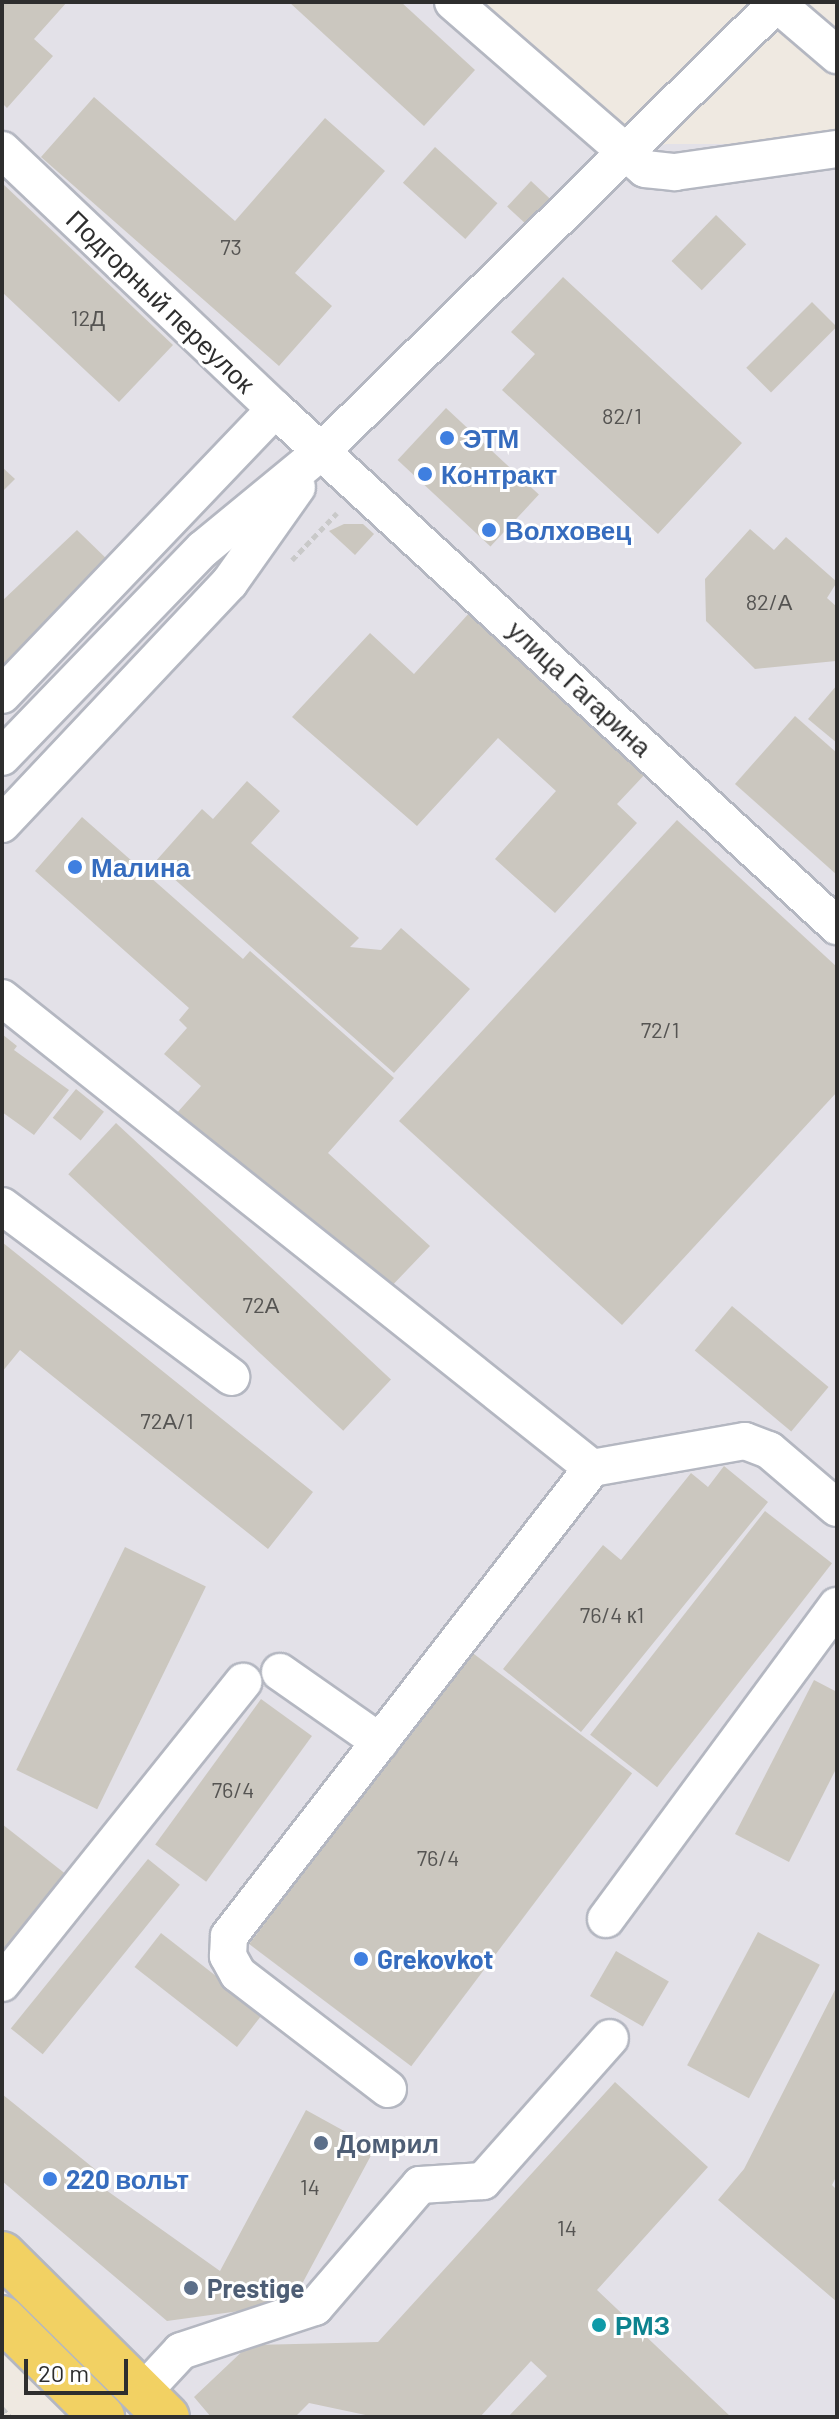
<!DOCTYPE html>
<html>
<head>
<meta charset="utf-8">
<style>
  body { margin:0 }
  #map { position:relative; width:839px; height:2419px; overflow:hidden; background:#efe9e1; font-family:Barlow,sans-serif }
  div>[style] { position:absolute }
  .industrial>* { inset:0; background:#e3e1e8 }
  .building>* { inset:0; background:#cbc7bf; transform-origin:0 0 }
  .path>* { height:5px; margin-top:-2.5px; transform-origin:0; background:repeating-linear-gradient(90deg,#c9c9c9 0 6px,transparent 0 10px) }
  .roads { filter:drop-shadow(2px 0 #b4b7c1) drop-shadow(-2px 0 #b4b7c1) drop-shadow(0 2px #b4b7c1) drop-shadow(0 -2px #b4b7c1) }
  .minor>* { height:36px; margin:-18px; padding:0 18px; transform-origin:18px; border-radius:18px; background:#fff }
  .major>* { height:44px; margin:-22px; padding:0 22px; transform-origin:22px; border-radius:22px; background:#f2d163 }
  .dots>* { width:22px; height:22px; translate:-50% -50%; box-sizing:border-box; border:4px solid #fff; border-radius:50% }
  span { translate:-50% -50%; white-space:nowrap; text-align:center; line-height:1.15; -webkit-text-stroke:6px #fff; paint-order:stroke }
  .number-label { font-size:22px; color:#555452 }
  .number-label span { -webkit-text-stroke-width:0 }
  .street-label { font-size:26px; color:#2e2e2e }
  .shop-label { font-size:26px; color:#366cbe; font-weight:700 }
  .left { translate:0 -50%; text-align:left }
  .service-label { font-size:26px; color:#4e5e75; font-weight:700 }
  .culture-label { font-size:26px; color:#0d838f; font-weight:700 }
  .frame { position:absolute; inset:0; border:4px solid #2e2e2e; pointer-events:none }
  .scale { position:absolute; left:24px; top:2359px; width:104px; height:36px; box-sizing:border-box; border:4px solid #2e2e2e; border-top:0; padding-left:10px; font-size:24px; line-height:28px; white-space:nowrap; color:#2e2e2e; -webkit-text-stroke:6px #fff; paint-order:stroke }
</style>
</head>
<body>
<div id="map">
  <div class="industrial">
    <div style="clip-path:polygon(2px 2px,477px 2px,626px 152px,667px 144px,837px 144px,837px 2417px,182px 2417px,2px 2268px)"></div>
  </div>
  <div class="building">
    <div style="clip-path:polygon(2px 2px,67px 2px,34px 39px,53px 56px,7px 108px,2px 103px)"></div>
    <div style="clip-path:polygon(289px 2px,401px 2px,475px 70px,424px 126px)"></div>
    <div style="clip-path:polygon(94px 97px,235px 221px,325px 118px,385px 171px,295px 273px,332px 306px,279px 366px,41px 157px)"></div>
    <div style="left:435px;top:147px;width:84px;height:48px;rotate:42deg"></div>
    <div style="left:531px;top:181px;width:26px;height:35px;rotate:43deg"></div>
    <div style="clip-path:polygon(2px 183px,173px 345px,119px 402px,2px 292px)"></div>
    <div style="left:716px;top:215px;width:42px;height:64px;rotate:44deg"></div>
    <div style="clip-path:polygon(563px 277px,742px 443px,658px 534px,502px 390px,535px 354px,511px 332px)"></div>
    <div style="left:812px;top:302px;width:35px;height:93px;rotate:45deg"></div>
    <div style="left:446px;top:408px;width:127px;height:71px;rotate:43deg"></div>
    <div style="clip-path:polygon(2px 467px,15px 479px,2px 492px)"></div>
    <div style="clip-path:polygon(344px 524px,363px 524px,374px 534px,355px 555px,329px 531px)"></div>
    <div style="clip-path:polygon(750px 529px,774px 550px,786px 537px,837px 582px,827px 598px,837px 607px,836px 661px,755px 669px,706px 621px,705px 579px)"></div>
    <div style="clip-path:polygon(77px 530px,114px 566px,2px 677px,2px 601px)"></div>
    <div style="clip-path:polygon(471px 611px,648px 771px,617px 804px,637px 823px,555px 913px,495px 859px,556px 791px,498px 738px,417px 826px,292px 717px,370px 633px,414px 674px)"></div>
    <div style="clip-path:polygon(837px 685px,837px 743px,808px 719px)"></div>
    <div style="clip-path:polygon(795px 716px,837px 753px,837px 875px,735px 784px)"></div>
    <div style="clip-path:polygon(247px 781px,280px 811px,251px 843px,359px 938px,350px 947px,381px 950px,401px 928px,470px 989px,394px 1073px,155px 862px,202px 809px,213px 819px)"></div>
    <div style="clip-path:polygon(82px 817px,243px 959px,250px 951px,394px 1078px,328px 1153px,430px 1246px,385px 1293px,176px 1114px,201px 1086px,164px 1054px,187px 1028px,179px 1020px,189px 1008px,35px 871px)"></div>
    <div style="clip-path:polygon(677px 820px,837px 967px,837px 1092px,622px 1325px,399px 1121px)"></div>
    <div style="clip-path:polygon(2px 1034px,17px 1046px,14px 1050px,69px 1090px,34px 1135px,2px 1112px)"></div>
    <div style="left:76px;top:1089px;width:36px;height:37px;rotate:39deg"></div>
    <div style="left:116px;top:1123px;width:376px;height:70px;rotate:43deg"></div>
    <div style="clip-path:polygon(2px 1242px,313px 1492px,268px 1549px,20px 1350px,2px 1372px)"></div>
    <div style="left:732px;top:1306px;width:126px;height:58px;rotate:40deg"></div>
    <div style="clip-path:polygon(724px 1466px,768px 1502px,581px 1732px,503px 1669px,603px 1545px,621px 1560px,691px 1473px,708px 1487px)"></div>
    <div style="left:765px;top:1511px;width:85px;height:284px;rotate:38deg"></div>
    <div style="left:125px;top:1547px;width:90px;height:248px;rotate:26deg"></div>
    <div style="left:470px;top:1651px;width:203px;height:367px;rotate:37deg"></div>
    <div style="clip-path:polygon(814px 1680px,837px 1692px,837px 1767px,789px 1862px,735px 1834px)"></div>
    <div style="left:261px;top:1699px;width:63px;height:180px;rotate:36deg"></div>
    <div style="clip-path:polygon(2px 1824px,72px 1879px,2px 1967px)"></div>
    <div style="left:148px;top:1859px;width:41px;height:218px;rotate:39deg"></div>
    <div style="left:758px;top:1932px;width:70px;height:151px;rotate:28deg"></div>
    <div style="left:161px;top:1933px;width:130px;height:43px;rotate:38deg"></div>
    <div style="left:616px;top:1951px;width:61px;height:52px;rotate:30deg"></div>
    <div style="clip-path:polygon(837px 1986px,837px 2175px,832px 2185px,837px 2190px,837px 2302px,718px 2200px,744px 2169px)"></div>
    <div style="clip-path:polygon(615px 2082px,708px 2167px,597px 2290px,731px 2417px,508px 2417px,547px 2376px,531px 2361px,480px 2417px,375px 2417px,309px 2403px,295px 2417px,211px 2417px,194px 2397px,249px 2345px,378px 2342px)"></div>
    <div style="clip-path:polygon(2px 2094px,112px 2183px,106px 2190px,220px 2271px,306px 2110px,375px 2148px,295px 2297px,279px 2287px,268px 2307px,167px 2321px,2px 2181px)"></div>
  </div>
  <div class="path">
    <div style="left:292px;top:560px;width:65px;rotate:-46.2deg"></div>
    <div style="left:2px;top:2408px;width:12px;rotate:48deg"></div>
  </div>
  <div class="roads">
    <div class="minor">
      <div style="left:453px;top:2px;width:254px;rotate:41deg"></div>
      <div style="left:645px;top:169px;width:30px;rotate:6deg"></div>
      <div style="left:675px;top:172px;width:164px;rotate:-8.1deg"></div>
      <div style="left:775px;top:2px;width:82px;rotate:40.5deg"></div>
      <div style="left:2px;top:150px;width:376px;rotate:43.5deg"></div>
      <div style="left:275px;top:409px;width:764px;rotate:42.61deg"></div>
      <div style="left:2px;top:695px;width:395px;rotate:-46.3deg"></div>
      <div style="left:2px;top:757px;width:289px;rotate:-46deg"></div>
      <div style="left:203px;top:549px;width:156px;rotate:-39.5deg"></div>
      <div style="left:323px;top:450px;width:639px;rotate:-44.56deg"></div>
      <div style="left:2px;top:824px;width:332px;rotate:-46.7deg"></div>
      <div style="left:230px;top:582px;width:116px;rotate:-54.8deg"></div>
      <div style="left:2px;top:998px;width:754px;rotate:38.54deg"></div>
      <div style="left:592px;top:1468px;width:155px;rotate:-10deg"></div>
      <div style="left:745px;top:1441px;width:26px;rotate:21deg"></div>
      <div style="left:769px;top:1450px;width:89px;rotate:40.5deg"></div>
      <div style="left:2px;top:1206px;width:286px;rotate:36.7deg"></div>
      <div style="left:280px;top:1672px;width:122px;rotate:35deg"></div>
      <div style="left:606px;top:1919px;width:389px;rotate:-53.6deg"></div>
      <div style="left:2px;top:1983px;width:386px;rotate:-51.3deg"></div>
      <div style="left:388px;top:2089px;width:189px;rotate:-142.5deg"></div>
      <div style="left:238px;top:1974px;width:21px;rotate:-119deg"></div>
      <div style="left:228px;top:1956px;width:20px;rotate:-87deg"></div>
      <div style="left:229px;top:1936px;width:592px;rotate:-52.2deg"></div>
      <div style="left:142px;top:2393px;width:57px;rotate:-47.1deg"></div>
      <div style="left:181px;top:2351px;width:141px;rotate:-18.2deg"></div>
      <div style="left:315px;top:2307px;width:161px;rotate:-49.3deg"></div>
      <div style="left:420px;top:2185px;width:63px;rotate:-3.6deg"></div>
      <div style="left:483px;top:2181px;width:191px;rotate:-48.4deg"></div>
    </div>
    <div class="major">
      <div style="left:2px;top:2254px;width:232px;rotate:44.7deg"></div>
      <div style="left:2px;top:2318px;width:141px;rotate:44.7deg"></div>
    </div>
  </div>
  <div class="dots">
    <div style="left:447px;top:438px;background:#3f7fe0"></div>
    <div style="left:425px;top:474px;background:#3f7fe0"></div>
    <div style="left:489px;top:530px;background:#3f7fe0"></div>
    <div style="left:75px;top:867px;background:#3f7fe0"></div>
    <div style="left:361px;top:1959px;background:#3f7fe0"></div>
    <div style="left:321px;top:2143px;background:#5c6f8a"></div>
    <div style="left:50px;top:2179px;background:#3f7fe0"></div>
    <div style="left:191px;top:2288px;background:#5c6f8a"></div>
    <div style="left:599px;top:2325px;background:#0f9aa8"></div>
  </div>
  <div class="number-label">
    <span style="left:231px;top:247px">73</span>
    <span style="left:88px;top:318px">12Д</span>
    <span style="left:622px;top:416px">82/1</span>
    <span style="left:769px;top:602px">82/А</span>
    <span style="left:660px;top:1030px">72/1</span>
    <span style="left:261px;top:1305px">72А</span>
    <span style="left:167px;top:1421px">72А/1</span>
    <span style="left:612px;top:1615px">76/4 к1</span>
    <span style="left:233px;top:1790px">76/4</span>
    <span style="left:438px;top:1858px">76/4</span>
    <span style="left:310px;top:2187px">14</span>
    <span style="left:567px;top:2228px">14</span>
  </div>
  <div class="street-label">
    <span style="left:161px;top:301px;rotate:44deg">Подгорный переулок</span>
    <span style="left:580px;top:688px;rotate:43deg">улица Гагарина</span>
  </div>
  <div class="shop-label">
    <span class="left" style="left:463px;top:438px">ЭТМ</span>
    <span class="left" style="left:441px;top:474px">Контракт</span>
    <span class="left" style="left:505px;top:530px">Волховец</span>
    <span class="left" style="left:91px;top:867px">Малина</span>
    <span class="left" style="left:377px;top:1959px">Grekovkot</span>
    <span class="left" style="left:66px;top:2179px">220 вольт</span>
  </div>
  <div class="service-label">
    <span class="left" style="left:337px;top:2143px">Домрил</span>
    <span class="left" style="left:207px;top:2288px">Prestige</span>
  </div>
  <div class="culture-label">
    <span class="left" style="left:615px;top:2325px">РМЗ</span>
  </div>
  <div class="frame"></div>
  <div class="scale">20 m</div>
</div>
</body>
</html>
